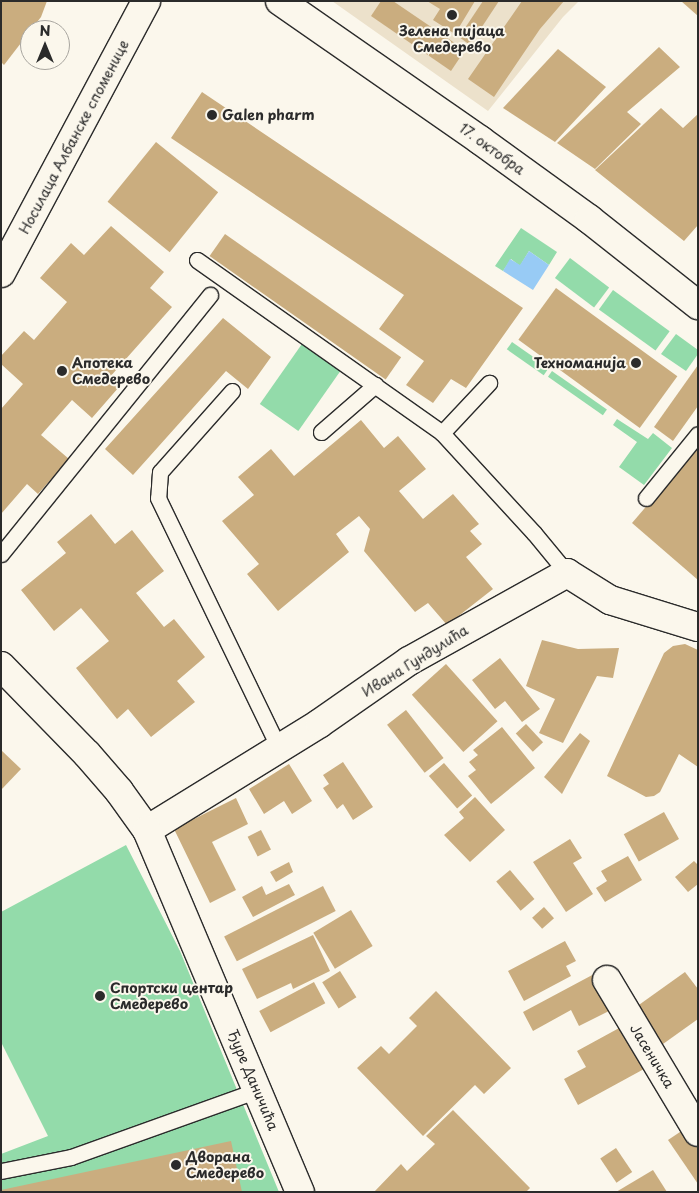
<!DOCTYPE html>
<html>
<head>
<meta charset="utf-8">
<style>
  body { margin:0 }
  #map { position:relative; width:699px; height:1193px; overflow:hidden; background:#fbf7ec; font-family:"Playpen Sans",sans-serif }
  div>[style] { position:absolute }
  .built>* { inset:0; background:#ece1cb }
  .green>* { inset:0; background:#93dbaa; transform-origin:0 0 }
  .water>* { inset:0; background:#98cbf5 }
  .building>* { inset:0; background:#caad7f; transform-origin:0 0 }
  .roads { filter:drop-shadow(1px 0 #2b2b2b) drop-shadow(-1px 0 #2b2b2b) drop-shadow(0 1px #2b2b2b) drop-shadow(0 -1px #2b2b2b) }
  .lane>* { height:15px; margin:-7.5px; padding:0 7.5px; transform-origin:7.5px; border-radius:7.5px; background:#fbf7ec }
  .street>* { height:28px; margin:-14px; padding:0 14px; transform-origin:14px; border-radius:14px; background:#fbf7ec }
  .secondary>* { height:28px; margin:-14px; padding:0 14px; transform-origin:14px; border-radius:14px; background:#fbf7ec }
  .dots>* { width:14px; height:14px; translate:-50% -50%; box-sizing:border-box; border:2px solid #fbf7ec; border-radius:50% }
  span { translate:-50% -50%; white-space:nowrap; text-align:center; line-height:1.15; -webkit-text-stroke:4px #fbf7ec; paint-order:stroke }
  .poi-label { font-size:14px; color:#2b2b2b; font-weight:700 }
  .left { translate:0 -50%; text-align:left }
  .right { translate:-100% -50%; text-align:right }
  .street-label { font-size:14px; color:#2b2b2b }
  .frame { position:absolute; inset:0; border:2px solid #2b2b2b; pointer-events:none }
  .north { position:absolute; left:20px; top:20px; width:50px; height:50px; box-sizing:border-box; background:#fbf7ec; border:1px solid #a8a59f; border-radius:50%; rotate:0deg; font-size:14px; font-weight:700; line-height:20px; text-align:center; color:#2b2b2b }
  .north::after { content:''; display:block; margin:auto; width:18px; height:22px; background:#2b2b2b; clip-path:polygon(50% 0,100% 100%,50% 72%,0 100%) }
</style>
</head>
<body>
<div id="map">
  <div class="built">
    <div style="clip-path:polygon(332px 1px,579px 1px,563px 17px,488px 111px)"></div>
  </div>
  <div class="green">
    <div style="clip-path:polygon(521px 228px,557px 252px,549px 265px,529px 251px,520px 266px,511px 259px,503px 271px,495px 266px)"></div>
    <div style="left:570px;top:258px;width:49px;height:25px;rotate:37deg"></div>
    <div style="left:613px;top:290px;width:70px;height:24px;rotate:36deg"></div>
    <div style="clip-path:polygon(676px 334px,698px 350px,698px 354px,686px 371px,661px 354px)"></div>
    <div style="left:304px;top:341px;width:47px;height:77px;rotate:35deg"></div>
    <div style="left:512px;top:342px;width:45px;height:9px;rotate:35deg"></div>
    <div style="left:552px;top:371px;width:67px;height:7px;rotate:35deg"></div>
    <div style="clip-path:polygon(617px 419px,648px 439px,653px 433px,672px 448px,644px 485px,619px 467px,637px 442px,613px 425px)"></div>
    <div style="clip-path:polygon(126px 845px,180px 951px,279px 1192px,1px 1192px,1px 1154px,48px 1136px,1px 1042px,1px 912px)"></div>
  </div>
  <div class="water">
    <div style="clip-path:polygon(529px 251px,549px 265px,533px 290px,503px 271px,510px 259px,520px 265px)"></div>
  </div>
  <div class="building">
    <div style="clip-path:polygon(1px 1px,47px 1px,41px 17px,4px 65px,1px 62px)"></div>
    <div style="clip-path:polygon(381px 1px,393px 1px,465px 50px,451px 71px,371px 16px)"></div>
    <div style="clip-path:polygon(427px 1px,475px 1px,455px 34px,433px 20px,440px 9px)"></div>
    <div style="clip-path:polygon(483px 1px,499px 1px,470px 45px,459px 37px)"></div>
    <div style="clip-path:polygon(522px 1px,564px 1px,540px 29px,494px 97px,468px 79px)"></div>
    <div style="clip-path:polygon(681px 1px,698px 1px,698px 16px)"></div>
    <div style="clip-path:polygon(659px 47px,680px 67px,627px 112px,641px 124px,595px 169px,557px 143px)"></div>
    <div style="clip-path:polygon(558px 49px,606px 87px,555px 142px,503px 108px)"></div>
    <div style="clip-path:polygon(202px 92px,523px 308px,466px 388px,451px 379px,433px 403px,406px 385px,424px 361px,379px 329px,404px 295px,171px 138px)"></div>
    <div style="clip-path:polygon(661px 108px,683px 128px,698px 114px,698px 225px,684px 241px,595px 170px)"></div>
    <div style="left:156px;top:142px;width:80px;height:77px;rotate:39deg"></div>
    <div style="clip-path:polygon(111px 226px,164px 272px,150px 288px,172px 307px,109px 378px,119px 387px,92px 418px,72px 400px,41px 435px,69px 459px,38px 494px,27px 484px,1px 514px,1px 409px,23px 384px,1px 364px,1px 356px,24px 331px,34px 340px,67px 302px,40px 278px,71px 243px,84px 255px)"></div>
    <div style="left:225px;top:234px;width:215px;height:27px;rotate:35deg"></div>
    <div style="left:556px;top:288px;width:150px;height:64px;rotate:36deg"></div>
    <div style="clip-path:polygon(223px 318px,271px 357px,248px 389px,226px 371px,133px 475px,105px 449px)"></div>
    <div style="clip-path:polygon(698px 365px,698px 406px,673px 441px,654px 427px)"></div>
    <div style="clip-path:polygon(361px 420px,384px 448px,398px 436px,426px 469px,399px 491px,423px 519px,453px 494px,479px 524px,470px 531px,482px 544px,466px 557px,493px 589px,447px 625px,428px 603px,415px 612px,364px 551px,370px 529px,359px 516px,336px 534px,349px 552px,278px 611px,247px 574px,259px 564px,222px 521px,254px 495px,238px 477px,271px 449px,294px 476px)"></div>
    <div style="clip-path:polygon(698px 446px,698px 580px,632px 523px)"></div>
    <div style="clip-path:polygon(91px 514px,115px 544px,132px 530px,164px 571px,136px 593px,164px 627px,174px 619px,205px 657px,177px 681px,195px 702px,151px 737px,128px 709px,117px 719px,76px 668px,109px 641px,81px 608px,54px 631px,21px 590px,66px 553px,57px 542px)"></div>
    <div style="clip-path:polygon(542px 640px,578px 649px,619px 648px,613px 678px,597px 676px,563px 743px,539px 733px,555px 699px,526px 686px)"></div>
    <div style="clip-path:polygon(685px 644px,698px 650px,698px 767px,679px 754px,660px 792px,654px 796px,646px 797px,607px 776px,664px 653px,673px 646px)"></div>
    <div style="clip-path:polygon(500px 658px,540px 709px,522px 722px,505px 701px,495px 709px,472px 680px)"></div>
    <div style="left:446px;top:664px;width:77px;height:46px;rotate:48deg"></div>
    <div style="left:406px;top:710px;width:61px;height:24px;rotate:52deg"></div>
    <div style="left:526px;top:724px;width:25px;height:14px;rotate:47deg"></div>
    <div style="clip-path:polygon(502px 727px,535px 768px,491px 804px,468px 776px,476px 770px,469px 762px,478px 755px,473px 750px)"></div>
    <div style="clip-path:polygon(580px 733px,590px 741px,562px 794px,544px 777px)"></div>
    <div style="clip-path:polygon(1px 750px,21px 769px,1px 790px)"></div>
    <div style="clip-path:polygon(343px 762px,373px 807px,353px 820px,343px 804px,337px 809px,323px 788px,329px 784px,323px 775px)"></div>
    <div style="left:444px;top:763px;width:43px;height:20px;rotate:49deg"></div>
    <div style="clip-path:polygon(289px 764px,312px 801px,292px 814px,284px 801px,264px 814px,249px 789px)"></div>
    <div style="clip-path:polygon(475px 797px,505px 830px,470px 862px,444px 835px,464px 818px,459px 812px)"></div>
    <div style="clip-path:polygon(236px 798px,248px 824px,212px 842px,236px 890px,210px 903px,174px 829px)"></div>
    <div style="left:664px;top:812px;width:31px;height:46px;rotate:61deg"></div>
    <div style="left:261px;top:830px;width:22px;height:15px;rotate:63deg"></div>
    <div style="clip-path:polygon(570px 839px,582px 858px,573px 863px,593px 894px,566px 912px,533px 862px)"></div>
    <div style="clip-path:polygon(628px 856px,642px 880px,605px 902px,596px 888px,607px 881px,601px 871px)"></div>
    <div style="clip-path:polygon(694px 861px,698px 865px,698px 884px,688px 892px,675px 877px)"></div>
    <div style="clip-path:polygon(289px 862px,293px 872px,276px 882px,270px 872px)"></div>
    <div style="left:510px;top:870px;width:38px;height:18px;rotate:50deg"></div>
    <div style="clip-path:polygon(289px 884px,295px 895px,253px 917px,242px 897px,262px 886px,266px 895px)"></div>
    <div style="left:323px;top:886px;width:28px;height:111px;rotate:63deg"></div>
    <div style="left:544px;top:907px;width:15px;height:16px;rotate:48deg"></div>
    <div style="left:351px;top:910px;width:42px;height:44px;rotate:59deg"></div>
    <div style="clip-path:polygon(313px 935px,330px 971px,293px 989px,291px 983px,257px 999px,242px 969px)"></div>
    <div style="clip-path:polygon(565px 941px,576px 961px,566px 966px,571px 976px,524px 1001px,508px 971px)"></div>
    <div style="left:340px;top:971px;width:31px;height:21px;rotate:58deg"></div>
    <div style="clip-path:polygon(685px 972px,698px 989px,698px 1019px,663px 1044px,636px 1007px)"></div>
    <div style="clip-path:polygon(596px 973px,615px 1008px,579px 1026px,571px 1010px,533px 1031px,523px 1012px)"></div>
    <div style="left:314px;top:982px;width:24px;height:62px;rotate:62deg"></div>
    <div style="clip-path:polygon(436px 991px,511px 1068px,484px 1094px,475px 1085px,423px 1136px,357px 1068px,381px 1046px,389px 1054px,417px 1026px,409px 1018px)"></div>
    <div style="clip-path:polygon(621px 1027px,644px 1069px,578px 1105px,564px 1079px,586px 1067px,577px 1051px)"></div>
    <div style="clip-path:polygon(453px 1110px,530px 1188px,526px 1192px,374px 1192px,401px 1164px,407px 1171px,435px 1144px,426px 1136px)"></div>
    <div style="clip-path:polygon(686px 1128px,698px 1145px,698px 1184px,668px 1140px)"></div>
    <div style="clip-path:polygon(231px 1141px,242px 1192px,1px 1192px,1px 1190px)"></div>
    <div style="left:616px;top:1148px;width:29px;height:19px;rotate:56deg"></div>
    <div style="clip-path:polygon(653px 1170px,667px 1192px,616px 1192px)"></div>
  </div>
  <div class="roads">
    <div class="lane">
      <div style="left:197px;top:260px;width:300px;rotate:35.2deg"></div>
      <div style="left:442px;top:433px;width:136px;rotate:47.4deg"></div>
      <div style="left:534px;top:533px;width:52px;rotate:50.5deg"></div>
      <div style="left:232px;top:391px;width:108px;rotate:131.6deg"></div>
      <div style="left:160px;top:472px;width:26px;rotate:94deg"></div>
      <div style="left:158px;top:498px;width:278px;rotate:64.2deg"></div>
      <div style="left:321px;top:432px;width:72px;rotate:-41deg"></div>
      <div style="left:442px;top:433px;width:69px;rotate:-46.8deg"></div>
      <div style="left:646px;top:498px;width:82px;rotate:-50.9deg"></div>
      <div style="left:1px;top:554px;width:333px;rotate:-51.1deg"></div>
      <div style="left:1px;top:1171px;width:71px;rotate:-11.3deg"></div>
      <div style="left:71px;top:1157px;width:199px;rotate:-19.7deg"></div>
    </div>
    <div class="street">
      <div style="left:147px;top:830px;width:203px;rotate:-31.7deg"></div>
      <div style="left:320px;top:723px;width:108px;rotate:-34.9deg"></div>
      <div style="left:409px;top:661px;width:181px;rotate:-29.1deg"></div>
      <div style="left:567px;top:573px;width:51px;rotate:32.1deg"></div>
      <div style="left:610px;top:600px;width:92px;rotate:17.1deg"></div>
      <div style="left:607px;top:980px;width:177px;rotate:59.1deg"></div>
    </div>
    <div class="secondary">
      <div style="left:280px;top:1px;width:244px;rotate:34.8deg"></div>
      <div style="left:480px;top:140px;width:135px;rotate:35.9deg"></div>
      <div style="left:589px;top:219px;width:139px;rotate:38.3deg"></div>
      <div style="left:1px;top:273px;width:308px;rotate:-61.9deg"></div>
      <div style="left:1px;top:666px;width:123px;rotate:45.7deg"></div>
      <div style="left:87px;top:754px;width:49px;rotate:49.1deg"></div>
      <div style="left:119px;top:791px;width:48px;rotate:54.3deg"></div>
      <div style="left:147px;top:830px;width:393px;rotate:67.1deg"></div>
    </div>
  </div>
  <div class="dots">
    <div style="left:452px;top:15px;background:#2b2b2b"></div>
    <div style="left:212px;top:115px;background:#2b2b2b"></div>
    <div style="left:636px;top:363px;background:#2b2b2b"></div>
    <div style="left:62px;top:371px;background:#2b2b2b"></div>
    <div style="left:100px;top:996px;background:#2b2b2b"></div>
    <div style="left:176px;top:1165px;background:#2b2b2b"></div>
  </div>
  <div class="poi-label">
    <span style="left:452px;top:39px">Зелена пијаца<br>Смедерево</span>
    <span class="left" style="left:222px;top:115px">Galen pharm</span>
    <span class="left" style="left:72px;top:371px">Апотека<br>Смедерево</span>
    <span class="right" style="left:626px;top:363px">Техноманија</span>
    <span class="left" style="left:110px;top:996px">Спортски центар<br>Смедерево</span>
    <span class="left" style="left:186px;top:1165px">Дворана<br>Смедерево</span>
  </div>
  <div class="street-label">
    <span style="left:74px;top:137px;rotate:-62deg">Носилаца Албанске споменице</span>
    <span style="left:492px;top:149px;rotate:36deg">17. октобра</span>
    <span style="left:415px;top:661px;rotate:-32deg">Ивана Гундулића</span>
    <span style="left:652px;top:1056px;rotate:59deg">Јасеничка</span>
    <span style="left:253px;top:1080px;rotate:67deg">Ђуре Даничића</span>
  </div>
  <div class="frame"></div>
  <div class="north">N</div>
</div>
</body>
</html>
